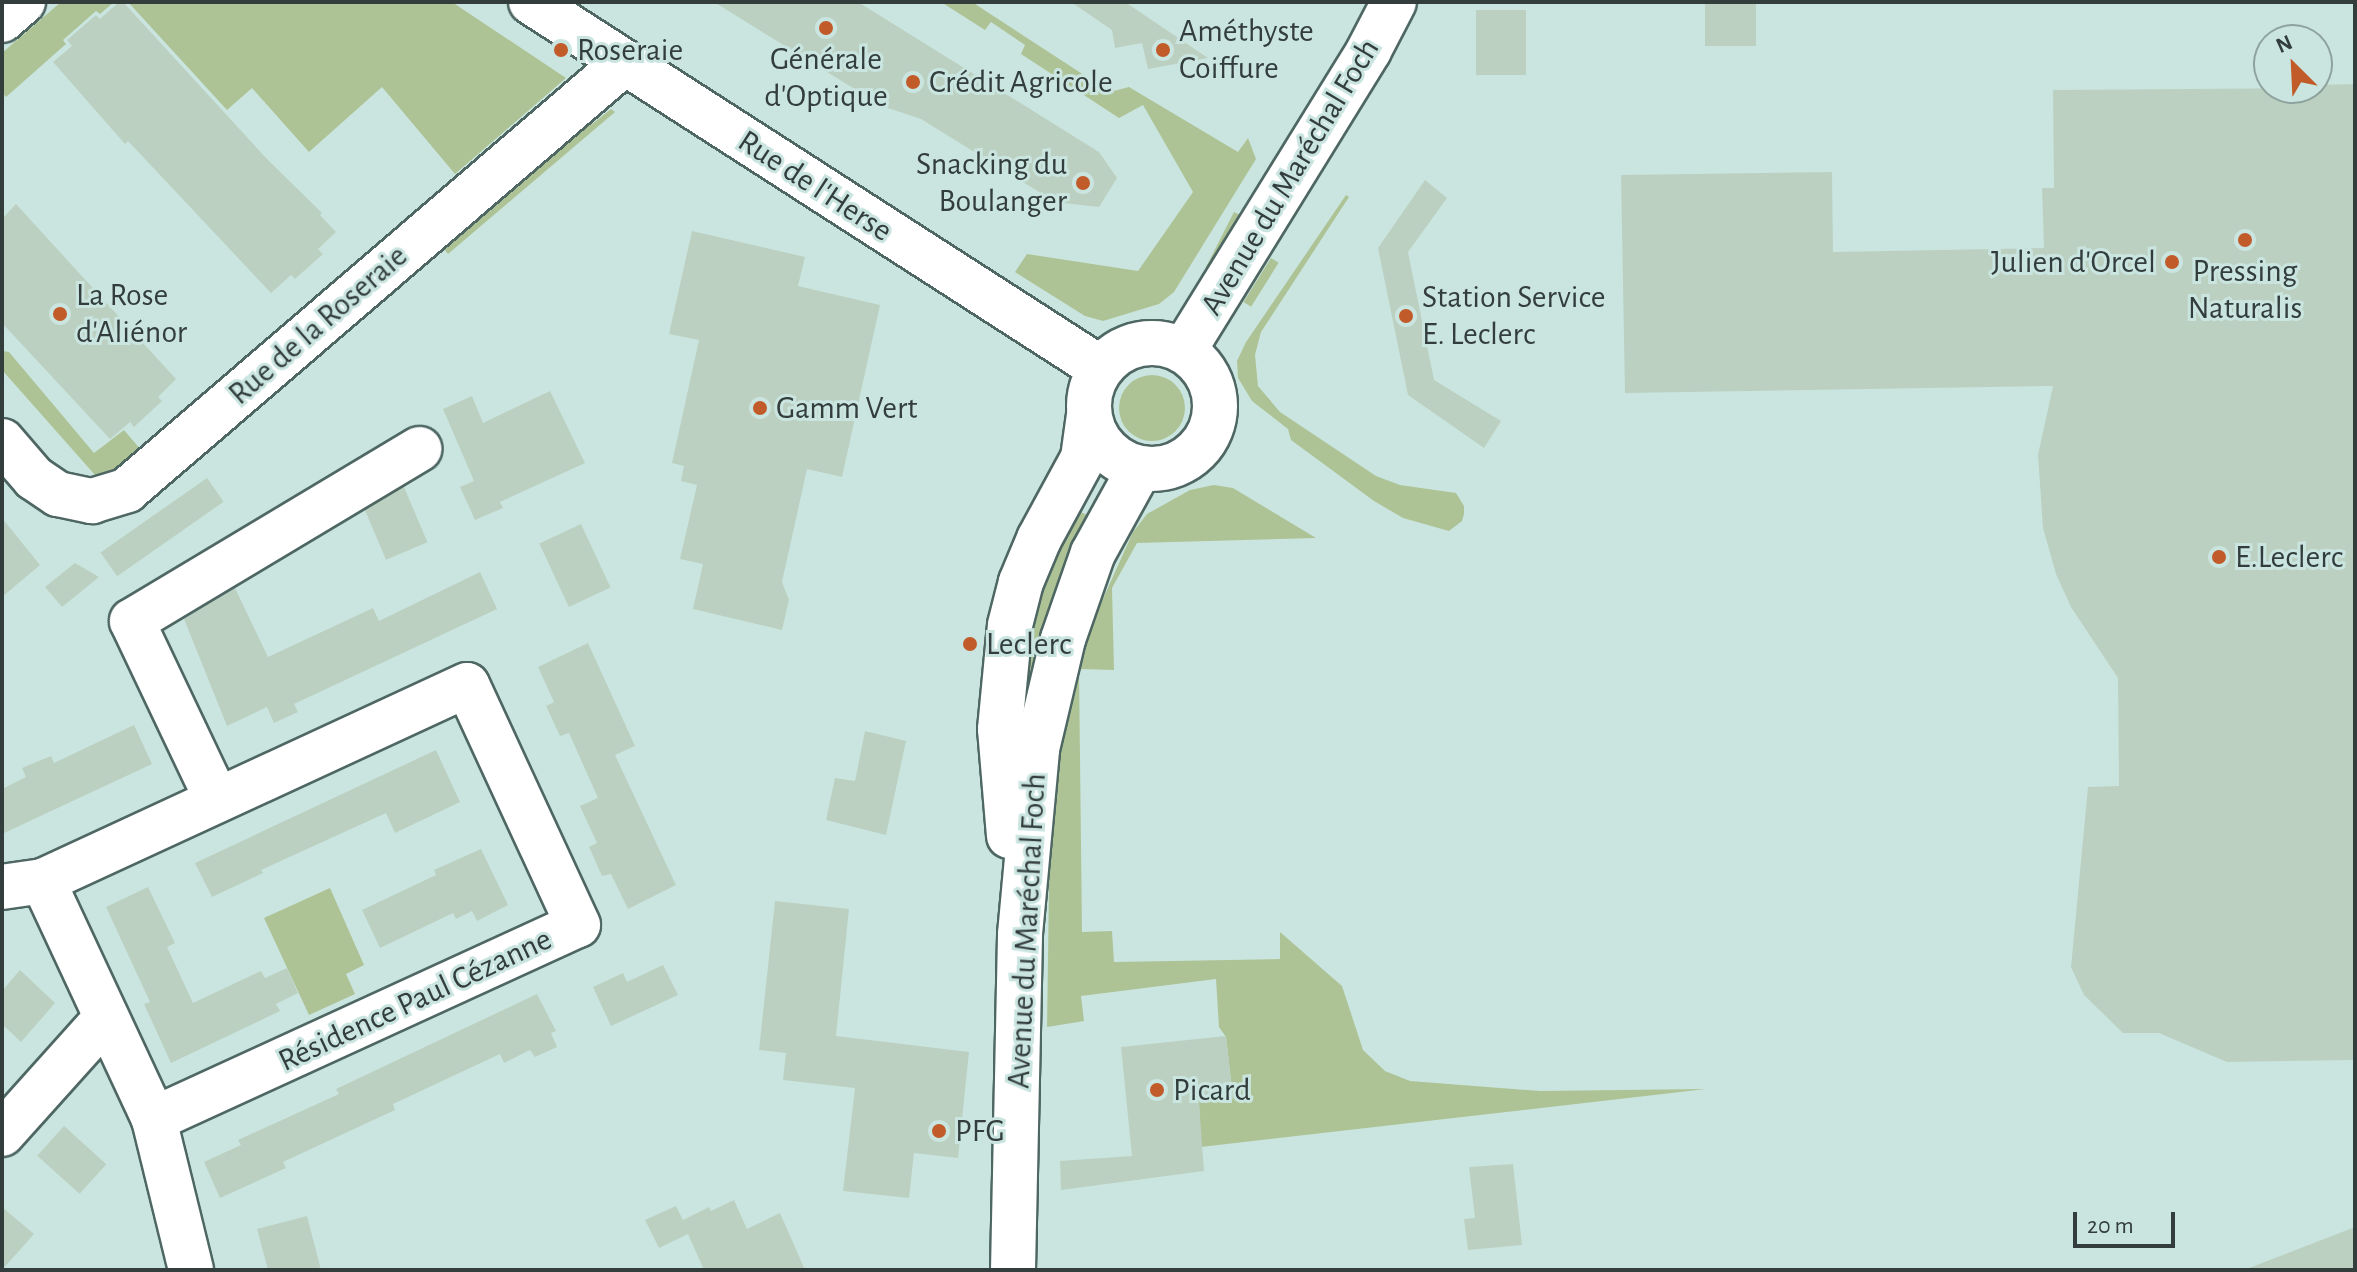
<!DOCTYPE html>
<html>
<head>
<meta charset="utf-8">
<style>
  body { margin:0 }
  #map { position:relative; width:2357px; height:1272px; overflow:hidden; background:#cae5e0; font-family:"Alegreya Sans",sans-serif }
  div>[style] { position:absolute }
  .green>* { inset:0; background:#aec395; transform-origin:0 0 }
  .round { border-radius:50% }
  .building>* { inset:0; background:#bbd0c1; transform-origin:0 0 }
  .roads { filter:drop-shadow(2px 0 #4e6763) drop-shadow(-2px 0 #4e6763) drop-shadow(0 2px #4e6763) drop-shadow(0 -2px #4e6763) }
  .minor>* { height:44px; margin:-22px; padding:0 22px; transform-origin:22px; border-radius:22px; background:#fff }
  .minor>.ring { margin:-22px; padding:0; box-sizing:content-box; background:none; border:44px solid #fff; border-radius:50% }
  .dots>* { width:22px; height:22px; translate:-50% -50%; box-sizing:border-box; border:4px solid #cae5e0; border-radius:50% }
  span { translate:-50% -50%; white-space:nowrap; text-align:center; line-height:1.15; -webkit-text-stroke:6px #cae5e0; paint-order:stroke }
  .poi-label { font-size:32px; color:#333e3c }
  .left { translate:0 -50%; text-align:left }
  .right { translate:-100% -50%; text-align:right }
  .street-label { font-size:32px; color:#333e3c }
  .frame { position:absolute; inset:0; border:4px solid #333e3c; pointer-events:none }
  .north { position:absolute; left:2253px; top:24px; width:80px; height:80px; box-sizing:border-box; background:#cae5e0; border:2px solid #8ea29e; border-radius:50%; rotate:336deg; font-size:22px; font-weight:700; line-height:32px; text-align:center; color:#333e3c }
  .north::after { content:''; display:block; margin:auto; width:28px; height:36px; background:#c15b2a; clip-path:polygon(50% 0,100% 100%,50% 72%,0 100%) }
  .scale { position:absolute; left:2073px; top:1212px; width:102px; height:36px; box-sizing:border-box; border:4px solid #333e3c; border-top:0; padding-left:10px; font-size:24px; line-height:28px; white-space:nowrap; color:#333e3c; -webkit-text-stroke:6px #cae5e0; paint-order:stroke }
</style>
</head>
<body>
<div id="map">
  <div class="green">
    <div style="clip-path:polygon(61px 2px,114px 2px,100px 14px,96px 11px,63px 40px,66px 44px,6px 97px,2px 92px,2px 53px)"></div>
    <div style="clip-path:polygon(128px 2px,452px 2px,566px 78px,455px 174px,382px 87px,309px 152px,252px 88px,227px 110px)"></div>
    <div style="clip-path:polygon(941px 2px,972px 2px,1110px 92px,1129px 87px,1238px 152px,1248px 138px,1256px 159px,1174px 292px,1159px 304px,1103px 321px,1085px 316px,1015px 272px,1027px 254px,1138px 271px,1193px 192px,1143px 105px,1119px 118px,1021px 54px,1025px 45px,991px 22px,985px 30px)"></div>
    <div style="clip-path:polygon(611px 109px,615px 112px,448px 254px,434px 237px,580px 113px,591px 125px)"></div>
    <div style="clip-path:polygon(1346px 195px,1349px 197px,1261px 332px,1255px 355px,1258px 386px,1280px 412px,1376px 476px,1400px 485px,1456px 493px,1464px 506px,1464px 514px,1462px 521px,1449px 531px,1403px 518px,1374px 501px,1291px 440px,1288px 429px,1252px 401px,1238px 378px,1237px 361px,1246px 342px)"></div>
    <div style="left:1234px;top:212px;width:9px;height:62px;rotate:27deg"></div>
    <div style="left:1271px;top:258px;width:9px;height:52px;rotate:32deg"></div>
    <div style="clip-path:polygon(2px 351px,9px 352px,94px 453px,124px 430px,141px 450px,111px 474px,95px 475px,2px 370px)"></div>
    <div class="round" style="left:1119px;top:375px;width:66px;height:66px"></div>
    <div style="clip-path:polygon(1214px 485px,1233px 488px,1316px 538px,1137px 543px,1112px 588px,1114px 670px,1079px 669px,1082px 932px,1112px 931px,1114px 962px,1280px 959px,1280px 932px,1342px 986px,1363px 1050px,1385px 1071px,1410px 1081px,1540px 1091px,1706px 1089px,1201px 1147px,1199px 1103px,1233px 1099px,1226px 1037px,1219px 1027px,1216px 979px,1081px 996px,1084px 1021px,1047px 1027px,1050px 816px,1059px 757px,1079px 669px,1093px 621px,1133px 532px,1147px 514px,1190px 490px)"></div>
    <div style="clip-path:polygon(1073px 509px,1095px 518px,1024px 770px,1015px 693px,1025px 610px)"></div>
    <div style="clip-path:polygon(330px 888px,364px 965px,346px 974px,355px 994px,309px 1015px,264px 918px)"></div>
  </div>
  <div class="building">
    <div style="clip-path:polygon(119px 2px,123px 2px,266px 158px,322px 213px,320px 215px,336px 232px,318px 249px,323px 254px,295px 279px,291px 275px,271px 293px,128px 141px,125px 144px,53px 62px,72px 46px,67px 40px,96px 15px,100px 19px)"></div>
    <div style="clip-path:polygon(714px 2px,858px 2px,1099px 152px,1117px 178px,1099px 207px,1055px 202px,921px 119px,882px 106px)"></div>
    <div style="clip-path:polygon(1071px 2px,1125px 2px,1208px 58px,1148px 69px,1142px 43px,1115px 48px,1112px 30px)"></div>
    <div style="left:1705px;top:2px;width:51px;height:44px"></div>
    <div style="left:1526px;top:10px;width:65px;height:50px;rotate:90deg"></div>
    <div style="clip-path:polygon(2355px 84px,2355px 1060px,2227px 1062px,2159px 1033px,2123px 1033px,2084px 995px,2071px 967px,2088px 787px,2119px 786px,2118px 678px,2071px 607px,2056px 574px,2043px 528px,2038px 455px,2053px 386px,1625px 393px,1621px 175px,1832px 172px,1833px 252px,2044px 248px,2042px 188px,2054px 188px,2053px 90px,2317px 88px,2317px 85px)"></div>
    <div style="clip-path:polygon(1425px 180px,1447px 198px,1408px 252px,1434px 380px,1501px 421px,1484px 448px,1408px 395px,1378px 248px)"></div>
    <div style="clip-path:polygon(16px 204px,176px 379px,158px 397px,162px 401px,134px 427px,130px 422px,110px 439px,2px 323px,2px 219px)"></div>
    <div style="clip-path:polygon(692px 231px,805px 257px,798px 286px,880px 305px,842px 477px,807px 469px,782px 582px,789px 600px,782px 630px,693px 609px,703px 564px,680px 559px,697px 485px,681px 481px,684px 466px,672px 463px,699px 340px,669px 334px)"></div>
    <div style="clip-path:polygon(550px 391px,585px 463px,500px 502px,503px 508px,475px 520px,460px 487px,474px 481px,443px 409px,472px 396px,483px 423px)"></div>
    <div style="left:207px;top:478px;width:29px;height:130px;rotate:55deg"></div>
    <div style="left:404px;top:487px;width:60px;height:45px;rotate:67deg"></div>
    <div style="clip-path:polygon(2px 518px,40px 565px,2px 597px)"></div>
    <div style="left:581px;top:524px;width:70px;height:46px;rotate:65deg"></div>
    <div style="clip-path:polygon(75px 563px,99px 577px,62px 607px,45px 587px)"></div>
    <div style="clip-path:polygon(480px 572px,497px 609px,294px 704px,298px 712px,274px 723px,267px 707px,227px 726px,184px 619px,235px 588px,268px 657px,373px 608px,379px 621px)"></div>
    <div style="clip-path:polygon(588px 643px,635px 746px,615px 755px,676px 885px,628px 909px,611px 874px,602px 876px,589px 847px,597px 843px,580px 806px,598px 798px,569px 733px,560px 736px,546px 706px,554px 702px,538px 667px)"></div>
    <div style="clip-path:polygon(134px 725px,152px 764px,2px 834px,2px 789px,26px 777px,22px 768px,51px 756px,54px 763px)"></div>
    <div style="clip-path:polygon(865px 731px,906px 741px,886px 835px,826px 820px,835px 778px,855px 781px)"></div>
    <div style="clip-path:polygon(436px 750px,460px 802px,395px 833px,386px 813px,261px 870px,263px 873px,212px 897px,195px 863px)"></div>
    <div style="clip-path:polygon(481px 849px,508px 905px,477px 921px,472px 911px,456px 919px,453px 913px,380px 948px,362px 910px,436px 875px,434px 870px)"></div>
    <div style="clip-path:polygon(148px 887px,175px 943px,167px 947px,193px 1003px,261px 971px,265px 978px,287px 968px,298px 993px,276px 1004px,280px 1011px,171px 1063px,144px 1004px,150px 1002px,106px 907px)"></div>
    <div style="clip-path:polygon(775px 901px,849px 909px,836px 1036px,969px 1052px,958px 1158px,914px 1153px,909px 1198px,843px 1191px,855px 1088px,783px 1080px,786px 1053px,759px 1050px)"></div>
    <div style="clip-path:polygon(663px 965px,678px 995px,611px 1026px,593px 987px,623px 973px,627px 982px)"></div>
    <div style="clip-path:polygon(20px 970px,55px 1003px,21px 1042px,2px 1024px,2px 991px)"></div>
    <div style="clip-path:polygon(537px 994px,556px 1031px,551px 1033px,557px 1047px,535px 1057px,530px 1050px,504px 1063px,500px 1054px,393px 1104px,395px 1110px,283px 1162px,286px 1168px,220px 1198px,204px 1162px,241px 1145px,238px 1140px,339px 1094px,336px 1089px)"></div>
    <div style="clip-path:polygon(1226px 1036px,1233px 1099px,1199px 1103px,1204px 1171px,1061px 1190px,1060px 1161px,1132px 1156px,1121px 1047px)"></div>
    <div style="left:64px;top:1126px;width:57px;height:40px;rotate:42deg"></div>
    <div style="clip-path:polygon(1513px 1164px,1522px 1245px,1468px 1250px,1464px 1219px,1475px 1218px,1469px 1167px)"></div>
    <div style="clip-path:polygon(734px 1200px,747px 1229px,780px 1213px,805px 1270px,704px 1270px,688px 1234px,659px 1248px,645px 1220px,676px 1206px,683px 1220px,709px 1207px,711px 1211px)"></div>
    <div style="clip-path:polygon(2px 1207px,34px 1234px,2px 1270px)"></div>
    <div style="clip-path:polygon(307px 1216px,321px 1270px,268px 1270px,257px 1229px)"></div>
    <div style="clip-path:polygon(2355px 1227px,2355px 1270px,2250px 1270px,2249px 1268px)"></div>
  </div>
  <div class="roads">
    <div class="minor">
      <div style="left:531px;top:2px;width:677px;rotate:32.75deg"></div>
      <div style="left:2px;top:20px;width:28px;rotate:-41deg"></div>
      <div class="ring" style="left:1089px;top:343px;width:82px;height:82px"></div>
      <div style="left:1184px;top:350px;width:352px;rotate:-58.3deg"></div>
      <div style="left:1369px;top:50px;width:54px;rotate:-62.5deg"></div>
      <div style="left:2px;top:441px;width:49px;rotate:49.1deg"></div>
      <div style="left:34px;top:478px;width:29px;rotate:34deg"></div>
      <div style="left:58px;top:494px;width:35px;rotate:12deg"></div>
      <div style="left:92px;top:501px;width:37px;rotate:-17deg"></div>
      <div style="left:127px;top:490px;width:654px;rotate:-40.66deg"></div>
      <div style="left:217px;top:800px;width:198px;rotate:-115.4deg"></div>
      <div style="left:132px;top:621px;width:335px;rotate:-30.9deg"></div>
      <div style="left:1009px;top:836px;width:107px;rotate:-94.8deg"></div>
      <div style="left:1000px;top:729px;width:104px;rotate:-84.5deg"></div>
      <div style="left:1010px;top:625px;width:44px;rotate:-75.7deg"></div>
      <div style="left:1021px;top:582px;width:47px;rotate:-67.3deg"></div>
      <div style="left:1039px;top:539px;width:92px;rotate:-61.5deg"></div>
      <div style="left:1083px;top:458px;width:43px;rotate:-82.1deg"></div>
      <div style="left:2px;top:887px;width:41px;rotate:-8.3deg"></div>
      <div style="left:154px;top:1119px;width:466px;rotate:-24.6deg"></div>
      <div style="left:578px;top:925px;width:264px;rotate:-114.8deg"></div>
      <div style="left:467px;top:685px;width:467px;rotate:155.2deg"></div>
      <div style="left:43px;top:881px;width:263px;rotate:65deg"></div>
      <div style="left:154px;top:1119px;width:155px;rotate:76.2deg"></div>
      <div style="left:2px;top:1134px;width:156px;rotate:-48.1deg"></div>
      <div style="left:1013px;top:1270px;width:336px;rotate:-88.8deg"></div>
      <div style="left:1020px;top:934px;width:186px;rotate:-84.7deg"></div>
      <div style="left:1037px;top:749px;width:113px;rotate:-76.7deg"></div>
      <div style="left:1063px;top:639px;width:91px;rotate:-70.8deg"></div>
      <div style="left:1093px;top:553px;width:97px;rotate:-61.1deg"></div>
    </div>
  </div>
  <div class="dots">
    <div style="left:826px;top:28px;background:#c15b2a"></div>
    <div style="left:561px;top:50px;background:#c15b2a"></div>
    <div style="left:1163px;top:50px;background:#c15b2a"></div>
    <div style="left:913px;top:82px;background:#c15b2a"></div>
    <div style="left:1083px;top:183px;background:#c15b2a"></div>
    <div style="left:2245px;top:240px;background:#c15b2a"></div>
    <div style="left:2172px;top:262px;background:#c15b2a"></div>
    <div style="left:60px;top:314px;background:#c15b2a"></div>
    <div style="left:1406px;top:316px;background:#c15b2a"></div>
    <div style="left:760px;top:408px;background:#c15b2a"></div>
    <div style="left:2219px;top:557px;background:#c15b2a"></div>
    <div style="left:970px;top:644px;background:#c15b2a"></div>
    <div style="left:1157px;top:1090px;background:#c15b2a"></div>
    <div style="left:939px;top:1131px;background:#c15b2a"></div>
  </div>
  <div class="poi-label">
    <span class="left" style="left:1179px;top:50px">Améthyste<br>Coiffure</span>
    <span class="left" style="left:577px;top:50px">Roseraie</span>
    <span style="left:826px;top:78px">Générale<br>d'Optique</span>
    <span class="left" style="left:929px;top:82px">Crédit Agricole</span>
    <span class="right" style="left:1067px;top:183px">Snacking du<br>Boulanger</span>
    <span class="right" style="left:2156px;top:262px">Julien d'Orcel</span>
    <span style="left:2245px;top:290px">Pressing<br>Naturalis</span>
    <span class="left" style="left:76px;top:314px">La Rose<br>d'Aliénor</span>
    <span class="left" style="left:1422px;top:316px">Station Service<br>E. Leclerc</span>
    <span class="left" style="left:776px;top:408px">Gamm Vert</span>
    <span class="left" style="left:2235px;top:557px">E.Leclerc</span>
    <span class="left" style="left:986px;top:644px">Leclerc</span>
    <span class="left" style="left:1173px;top:1090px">Picard</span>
    <span class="left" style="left:955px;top:1131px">PFG</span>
  </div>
  <div class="street-label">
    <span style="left:1290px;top:177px;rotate:-59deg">Avenue du Maréchal Foch</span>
    <span style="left:815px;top:186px;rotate:33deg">Rue de l'Herse</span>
    <span style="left:318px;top:325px;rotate:-41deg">Rue de la Roseraie</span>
    <span style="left:1027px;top:931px;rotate:-87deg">Avenue du Maréchal Foch</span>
    <span style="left:415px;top:1000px;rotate:-25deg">Résidence Paul Cézanne</span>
  </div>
  <div class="frame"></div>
  <div class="north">N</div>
  <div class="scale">20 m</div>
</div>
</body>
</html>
